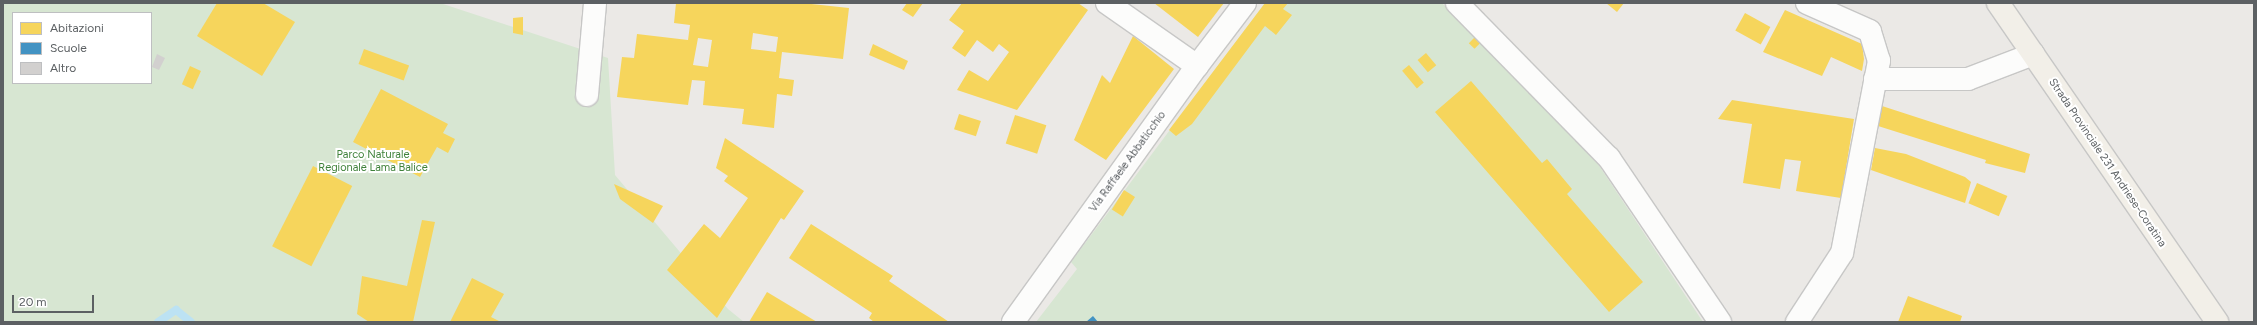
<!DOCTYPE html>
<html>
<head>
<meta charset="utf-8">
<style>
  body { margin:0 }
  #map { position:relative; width:2257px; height:325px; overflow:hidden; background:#ebe9e6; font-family:Figtree,sans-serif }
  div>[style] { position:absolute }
  .green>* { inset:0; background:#d7e6d2 }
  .homes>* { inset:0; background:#f6d55c; transform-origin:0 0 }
  .schools>* { inset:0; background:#4393c3 }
  .stream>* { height:8px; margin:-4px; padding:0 4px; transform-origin:4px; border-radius:4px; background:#bce2f3 }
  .building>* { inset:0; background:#d2d0cf }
  .roads { filter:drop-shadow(1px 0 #c7c7c6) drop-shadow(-1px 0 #c7c7c6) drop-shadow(0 1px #c7c7c6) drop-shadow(0 -1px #c7c7c6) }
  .minor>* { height:22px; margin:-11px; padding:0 11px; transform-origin:11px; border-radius:11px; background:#fcfcfb }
  .primary>* { height:22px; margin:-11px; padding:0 11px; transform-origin:11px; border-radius:11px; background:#f2efe8 }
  span { translate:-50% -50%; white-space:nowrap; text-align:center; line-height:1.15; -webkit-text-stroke:4px #fff; paint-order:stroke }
  .park-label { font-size:11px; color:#40823b }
  .street-label { font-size:11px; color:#5c6063 }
  .frame { position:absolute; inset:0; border:4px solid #5c6063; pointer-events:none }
  .legend { position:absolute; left:12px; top:12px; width:140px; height:72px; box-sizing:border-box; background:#fff; border:1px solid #bebfc1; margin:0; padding:5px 7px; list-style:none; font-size:12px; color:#5c6063 }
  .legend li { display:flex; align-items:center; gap:8px; height:20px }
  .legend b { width:20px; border:1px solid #bebfc1 }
  .scale { position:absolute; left:12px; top:295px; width:82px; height:18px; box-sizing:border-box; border:2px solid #5c6063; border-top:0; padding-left:5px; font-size:12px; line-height:14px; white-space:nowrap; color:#5c6063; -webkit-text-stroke:3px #fff; paint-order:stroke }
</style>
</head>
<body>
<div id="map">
  <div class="green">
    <div style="clip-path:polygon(evenodd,3px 3px,440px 3px,608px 58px,615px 175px,728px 309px,744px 322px,3px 322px,3px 3px,13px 13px,151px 13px,151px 83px,13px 83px,13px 13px)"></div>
    <div style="clip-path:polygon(1265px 3px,1442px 3px,1598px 164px,1703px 322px,1036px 322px,1077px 269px,1071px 262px)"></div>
  </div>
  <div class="homes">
    <div style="clip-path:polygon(217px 3px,263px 3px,295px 22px,262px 76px,197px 36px)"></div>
    <div style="clip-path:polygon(evenodd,676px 3px,802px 3px,849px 8px,843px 59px,782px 52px,779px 78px,794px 80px,792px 96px,777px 94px,774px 128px,742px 124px,744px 109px,703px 105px,705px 81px,692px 80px,688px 105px,617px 97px,622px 57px,634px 58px,637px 34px,688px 40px,690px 25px,674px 23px,676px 3px,753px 33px,778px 37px,776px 52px,751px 49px,753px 33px,676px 3px,698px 38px,712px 40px,708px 67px,693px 65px,698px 38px)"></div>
    <div style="clip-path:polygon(907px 3px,923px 3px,913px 17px,902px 10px)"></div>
    <div style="clip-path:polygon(962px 3px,1078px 3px,1088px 10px,1017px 110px,957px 90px,969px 70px,988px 81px,1009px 52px,999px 44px,993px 52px,977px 40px,965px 57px,952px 48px,964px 31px,949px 20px)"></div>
    <div style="clip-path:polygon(1154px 3px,1224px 3px,1198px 37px)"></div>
    <div style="clip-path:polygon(1265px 3px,1288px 3px,1283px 9px,1292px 15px,1276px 35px,1265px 26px,1192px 124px,1176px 136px,1169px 130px)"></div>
    <div style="clip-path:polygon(1606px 3px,1624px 3px,1617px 12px)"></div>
    <div style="clip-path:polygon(1785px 10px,1862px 44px,1864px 59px,1862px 71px,1831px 57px,1822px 76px,1763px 52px)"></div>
    <div style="left:1745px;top:13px;width:29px;height:20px;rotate:29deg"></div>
    <div style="clip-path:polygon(523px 17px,523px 35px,513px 33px,513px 18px)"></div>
    <div style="left:1478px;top:34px;width:8px;height:13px;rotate:45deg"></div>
    <div style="clip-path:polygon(1133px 36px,1174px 69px,1106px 160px,1074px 140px,1102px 75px,1110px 83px)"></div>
    <div style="clip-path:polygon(873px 44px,908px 61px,904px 70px,869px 55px)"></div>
    <div style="left:364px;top:49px;width:48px;height:16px;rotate:20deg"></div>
    <div style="left:1426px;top:53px;width:16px;height:11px;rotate:50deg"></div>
    <div style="left:1409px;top:65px;width:23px;height:9px;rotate:50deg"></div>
    <div style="left:190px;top:66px;width:12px;height:20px;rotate:24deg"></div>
    <div style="clip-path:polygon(1471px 81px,1542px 163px,1547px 159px,1572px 189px,1567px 194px,1643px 282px,1609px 312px,1435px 112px)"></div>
    <div style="clip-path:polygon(381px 89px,448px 124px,443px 133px,455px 139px,448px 153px,437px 147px,420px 177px,353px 142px)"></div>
    <div style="clip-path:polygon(1732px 100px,1854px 119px,1841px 198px,1796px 191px,1801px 161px,1785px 159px,1780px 189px,1743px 183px,1752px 124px,1718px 119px)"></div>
    <div style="clip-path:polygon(1882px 106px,2030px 154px,2025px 173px,1985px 163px,1986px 160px,1878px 126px)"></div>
    <div style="left:959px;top:114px;width:23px;height:16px;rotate:18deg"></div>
    <div style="left:1015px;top:115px;width:33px;height:30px;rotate:18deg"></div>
    <div style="clip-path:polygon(725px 138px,804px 191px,784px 220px,781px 218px,717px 318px,667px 270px,704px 224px,720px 238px,748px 198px,724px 181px,728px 176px,716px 168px)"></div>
    <div style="clip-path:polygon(1875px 148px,1906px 154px,1965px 177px,1971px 182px,1965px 203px,1871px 170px)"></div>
    <div style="left:313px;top:166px;width:44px;height:90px;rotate:27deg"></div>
    <div style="left:1977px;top:183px;width:33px;height:22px;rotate:23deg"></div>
    <div style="clip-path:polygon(614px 184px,663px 206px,653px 223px,620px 199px)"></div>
    <div style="left:1124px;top:190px;width:13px;height:23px;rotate:32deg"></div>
    <div style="clip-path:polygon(422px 220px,435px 222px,413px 322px,369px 322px,357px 314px,362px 276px,407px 286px)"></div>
    <div style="clip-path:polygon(811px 224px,893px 276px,889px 281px,949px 322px,874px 322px,869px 318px,872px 313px,789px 258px)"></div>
    <div style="clip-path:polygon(472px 278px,504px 294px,491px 317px,501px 322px,450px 322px)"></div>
    <div style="clip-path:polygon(767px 292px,817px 322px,749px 322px)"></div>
    <div style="clip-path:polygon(1908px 296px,1962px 316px,1960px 322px,1898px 322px)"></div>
  </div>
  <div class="schools">
    <div style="clip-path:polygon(1093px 316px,1098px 322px,1086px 322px)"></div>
  </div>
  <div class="stream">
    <div style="left:158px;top:322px;width:22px;rotate:-34deg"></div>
    <div style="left:176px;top:310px;width:19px;rotate:39deg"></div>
  </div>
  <div class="building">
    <div style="clip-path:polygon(157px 54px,165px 58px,159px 70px,152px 67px)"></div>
  </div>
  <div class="roads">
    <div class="minor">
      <div style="left:1107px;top:3px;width:110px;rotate:35deg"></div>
      <div style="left:1457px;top:3px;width:217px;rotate:45.6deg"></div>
      <div style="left:1609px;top:158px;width:198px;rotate:55.9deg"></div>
      <div style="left:1875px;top:79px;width:93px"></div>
      <div style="left:1968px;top:79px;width:70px;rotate:-21deg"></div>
      <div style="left:587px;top:95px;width:92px;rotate:-85deg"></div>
      <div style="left:1013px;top:322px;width:315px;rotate:-54.3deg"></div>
      <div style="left:1197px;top:66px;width:79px;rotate:-52.7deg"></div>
      <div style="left:1797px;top:322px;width:82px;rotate:-56.9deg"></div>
      <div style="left:1842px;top:253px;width:196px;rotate:-79.1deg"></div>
      <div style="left:1879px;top:61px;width:31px;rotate:-107deg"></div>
      <div style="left:1870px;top:31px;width:69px;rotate:-156deg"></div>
    </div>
    <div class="primary">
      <div style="left:1998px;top:3px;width:387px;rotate:55.5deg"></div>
    </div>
  </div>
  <div class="park-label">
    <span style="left:373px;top:162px">Parco Naturale<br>Regionale Lama Balice</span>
  </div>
  <div class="street-label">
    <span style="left:1128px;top:162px;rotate:-54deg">Via Raffaele Abbaticchio</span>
    <span style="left:2107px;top:163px;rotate:56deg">Strada Provinciale 231 Andriese-Coratina</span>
  </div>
  <div class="frame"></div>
  <ul class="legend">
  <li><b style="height:11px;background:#f6d55c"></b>Abitazioni</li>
  <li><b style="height:11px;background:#4393c3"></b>Scuole</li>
  <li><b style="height:11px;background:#d2d0cf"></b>Altro</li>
  </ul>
  <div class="scale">20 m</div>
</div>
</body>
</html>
